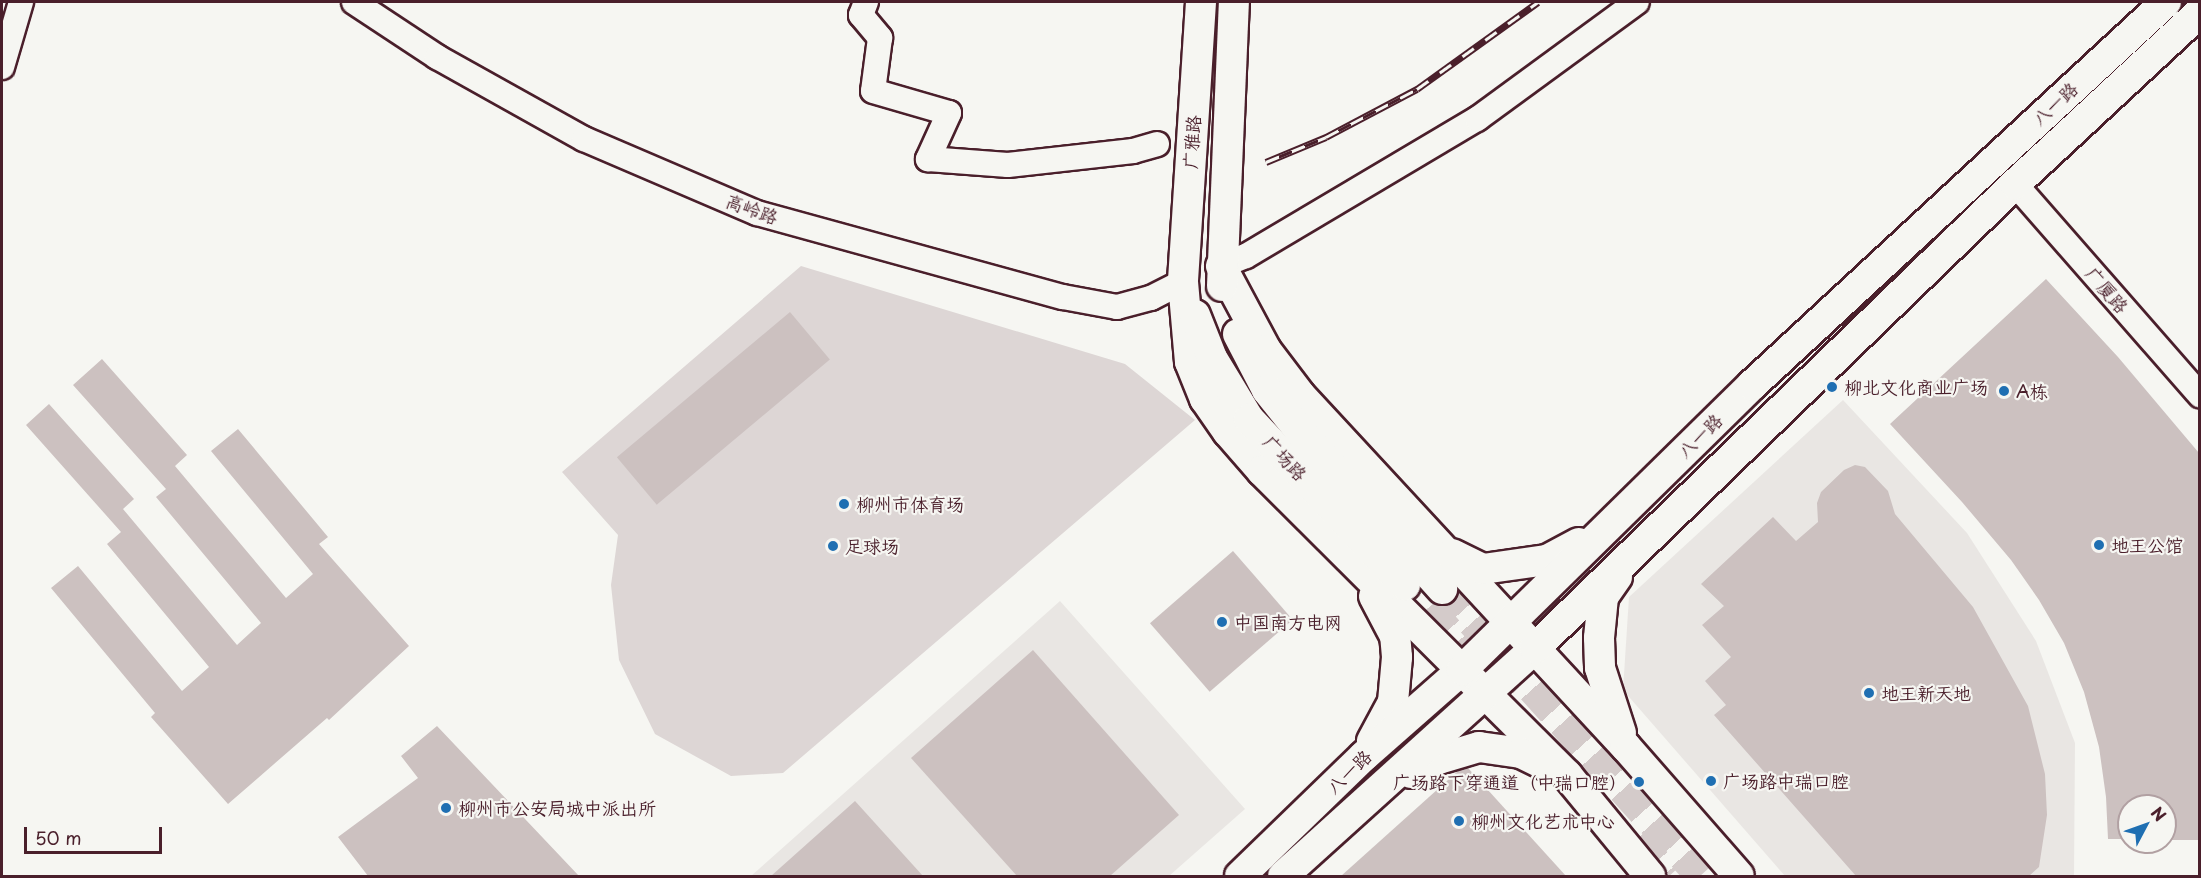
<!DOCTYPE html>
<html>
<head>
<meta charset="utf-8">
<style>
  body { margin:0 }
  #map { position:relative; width:2201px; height:878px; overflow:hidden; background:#f6f6f2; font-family:"Playpen Sans","LXGW WenKai TC",sans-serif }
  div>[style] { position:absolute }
  .built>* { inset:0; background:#e9e6e3 }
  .green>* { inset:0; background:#ddd6d5 }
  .building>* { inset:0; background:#ccc1c0; transform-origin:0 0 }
  .major-tunnel>* { height:30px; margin-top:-15px; transform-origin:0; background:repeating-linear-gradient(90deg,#d4cbca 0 30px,transparent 0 45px) }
  .roads { filter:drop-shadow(2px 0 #4a1f2b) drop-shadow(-2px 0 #4a1f2b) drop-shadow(0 2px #4a1f2b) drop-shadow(0 -2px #4a1f2b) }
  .minor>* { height:24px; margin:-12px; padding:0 12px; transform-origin:12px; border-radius:12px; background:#f6f6f2 }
  .major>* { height:30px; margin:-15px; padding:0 15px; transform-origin:15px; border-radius:15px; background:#f6f6f2 }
  .rail>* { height:7px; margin-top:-3.5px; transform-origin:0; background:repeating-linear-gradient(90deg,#f6f6f2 0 14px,#4a1f2b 0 28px); box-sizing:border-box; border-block:2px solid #4a1f2b }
  .dots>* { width:16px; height:16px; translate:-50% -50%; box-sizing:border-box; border:3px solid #f6f6f2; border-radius:50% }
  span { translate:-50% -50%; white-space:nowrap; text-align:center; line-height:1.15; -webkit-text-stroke:4.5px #f6f6f2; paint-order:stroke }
  .street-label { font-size:18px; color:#4a1f2b }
  .poi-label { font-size:18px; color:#4a1f2b }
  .left { translate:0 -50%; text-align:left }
  .right { translate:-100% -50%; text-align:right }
  .frame { position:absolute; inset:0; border:3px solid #4a1f2b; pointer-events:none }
  .north { position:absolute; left:2117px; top:794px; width:60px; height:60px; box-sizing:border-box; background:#f6f6f2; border:2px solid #b1a0a2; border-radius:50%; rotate:49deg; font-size:16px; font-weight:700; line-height:24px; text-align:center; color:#4a1f2b }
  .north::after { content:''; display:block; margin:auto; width:21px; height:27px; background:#1f6fb2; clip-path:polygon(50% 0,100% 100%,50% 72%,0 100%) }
  .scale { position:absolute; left:24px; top:827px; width:138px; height:27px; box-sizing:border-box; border:3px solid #4a1f2b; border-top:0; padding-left:8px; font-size:18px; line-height:21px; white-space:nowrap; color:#4a1f2b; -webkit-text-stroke:4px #f6f6f2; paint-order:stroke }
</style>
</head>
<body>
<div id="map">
  <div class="built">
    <div style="clip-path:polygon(1843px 400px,1967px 533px,2036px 641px,2075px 743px,2074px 876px,1785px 876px,1623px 690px,1629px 597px)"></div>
    <div style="clip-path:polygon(1060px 601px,1245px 809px,1169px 876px,751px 876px)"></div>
  </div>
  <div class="green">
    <div style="clip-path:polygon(801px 266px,1125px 364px,1195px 420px,783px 773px,731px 776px,655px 734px,619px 660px,611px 585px,618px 535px,562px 472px)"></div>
  </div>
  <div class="building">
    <div style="clip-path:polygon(2046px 279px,2118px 357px,2199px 453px,2199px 840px,2165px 840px,2165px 806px,2129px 806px,2129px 839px,2108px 839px,2106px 797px,2099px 747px,2084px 692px,2064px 643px,2039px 600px,2011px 560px,1962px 502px,1890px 424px)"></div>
    <div style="left:790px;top:312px;width:62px;height:226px;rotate:50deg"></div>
    <div style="clip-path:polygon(102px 359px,187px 455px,175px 466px,286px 598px,313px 574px,211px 451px,238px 429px,328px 537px,319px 544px,409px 646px,329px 720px,327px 718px,228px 804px,151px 717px,155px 713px,51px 588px,78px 566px,182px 691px,209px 667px,107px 544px,121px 532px,26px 425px,49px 404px,134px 499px,123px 509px,237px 645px,261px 623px,156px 497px,166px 489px,73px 385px)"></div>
    <div style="clip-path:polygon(1855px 465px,1865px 467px,1888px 491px,1895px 514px,1973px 607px,2028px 706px,2045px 774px,2047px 815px,2039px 867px,2029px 876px,1856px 876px,1714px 715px,1726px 705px,1705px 681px,1731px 657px,1702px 625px,1724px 606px,1701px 584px,1773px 517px,1796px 541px,1818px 522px,1817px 503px,1821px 492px,1844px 470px)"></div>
    <div style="left:1233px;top:551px;width:91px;height:110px;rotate:49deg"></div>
    <div style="clip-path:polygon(1033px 650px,1179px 815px,1110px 876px,1017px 876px,911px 758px)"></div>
    <div style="clip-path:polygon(437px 726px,579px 876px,368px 876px,338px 837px,418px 778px,401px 756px)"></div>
    <div style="clip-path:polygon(1468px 768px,1566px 876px,1341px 876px,1458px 771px)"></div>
    <div style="clip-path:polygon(855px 801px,923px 876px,771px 876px)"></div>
  </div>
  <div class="major-tunnel">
    <div style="left:1442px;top:589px;width:386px;rotate:48deg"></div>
    <div style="left:1428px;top:608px;width:126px;rotate:48.2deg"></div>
    <div style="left:1636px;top:840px;width:49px;rotate:47.5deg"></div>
  </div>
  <div class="roads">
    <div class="minor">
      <div style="left:354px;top:2px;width:100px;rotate:33.5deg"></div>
      <div style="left:437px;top:57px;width:168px;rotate:29.2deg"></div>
      <div style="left:584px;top:139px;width:188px;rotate:23.2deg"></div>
      <div style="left:757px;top:213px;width:317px;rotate:15.4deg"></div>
      <div style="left:1063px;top:297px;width:55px;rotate:10.5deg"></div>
      <div style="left:1117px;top:307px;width:35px;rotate:-15deg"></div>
      <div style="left:1151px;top:298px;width:36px;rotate:-27deg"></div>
      <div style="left:866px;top:2px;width:14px;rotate:111deg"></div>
      <div style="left:861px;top:15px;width:30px;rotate:50deg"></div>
      <div style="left:880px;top:38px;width:53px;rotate:97.5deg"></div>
      <div style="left:873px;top:91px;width:79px;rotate:16.1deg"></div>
      <div style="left:949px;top:113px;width:51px;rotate:114.5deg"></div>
      <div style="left:928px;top:159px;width:80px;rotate:4.3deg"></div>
      <div style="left:1008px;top:165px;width:126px;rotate:-6.4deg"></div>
      <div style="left:1133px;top:151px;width:25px;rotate:-16deg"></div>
      <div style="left:2px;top:67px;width:68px;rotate:-73.7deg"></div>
      <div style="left:2015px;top:184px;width:281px;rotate:48.8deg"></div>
      <div style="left:1221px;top:266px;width:27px;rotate:-22deg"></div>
      <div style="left:1246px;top:256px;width:269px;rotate:-30.7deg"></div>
      <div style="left:1477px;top:119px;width:198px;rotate:-36.2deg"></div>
    </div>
    <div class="major">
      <div style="left:1201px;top:2px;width:281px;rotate:93.7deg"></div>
      <div style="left:1183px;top:282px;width:80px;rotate:85deg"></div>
      <div style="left:1190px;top:362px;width:40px;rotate:68deg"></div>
      <div style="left:1205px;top:399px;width:40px;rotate:55.1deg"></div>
      <div style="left:1228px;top:432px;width:52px;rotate:48.9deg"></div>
      <div style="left:1262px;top:471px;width:431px;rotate:44.9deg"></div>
      <div style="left:1567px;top:775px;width:131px;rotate:50.6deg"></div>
      <div style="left:1221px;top:266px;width:95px;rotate:61.8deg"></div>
      <div style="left:1266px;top:350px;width:56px;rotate:52.9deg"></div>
      <div style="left:1300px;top:395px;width:480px;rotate:47.2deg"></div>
      <div style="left:1626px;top:747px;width:171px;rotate:48.8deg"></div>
      <div style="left:1222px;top:286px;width:284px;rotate:-87.6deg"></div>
      <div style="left:1195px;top:315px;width:46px;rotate:68.4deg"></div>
      <div style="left:1212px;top:358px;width:71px;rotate:58.8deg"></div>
      <div style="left:1249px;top:419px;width:228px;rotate:46.8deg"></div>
      <div style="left:1238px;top:334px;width:63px;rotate:62.6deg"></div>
      <div style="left:1267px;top:390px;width:51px;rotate:51.3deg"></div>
      <div style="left:1299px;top:430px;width:214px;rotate:48deg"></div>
      <div style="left:1452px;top:554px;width:34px;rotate:26deg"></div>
      <div style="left:1483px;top:569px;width:65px;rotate:-8deg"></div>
      <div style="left:1547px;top:560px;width:36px;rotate:-28deg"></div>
      <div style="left:1617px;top:577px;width:24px;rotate:125deg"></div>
      <div style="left:1603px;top:597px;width:41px;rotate:95.6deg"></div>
      <div style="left:1599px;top:638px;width:30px;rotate:88deg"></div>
      <div style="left:1600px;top:668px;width:68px;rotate:72.1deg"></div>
      <div style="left:1372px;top:741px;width:44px;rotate:-61.7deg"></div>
      <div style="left:1393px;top:702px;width:45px;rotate:-84.9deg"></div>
      <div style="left:1397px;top:657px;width:21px;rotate:-95deg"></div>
      <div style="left:1395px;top:636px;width:45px;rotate:-117.7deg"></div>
      <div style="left:1411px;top:773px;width:31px;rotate:-27deg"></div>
      <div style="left:1439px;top:759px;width:42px;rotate:-16.7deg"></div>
      <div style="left:1479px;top:747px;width:42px;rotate:8.1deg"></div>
      <div style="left:1521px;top:753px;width:34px;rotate:26deg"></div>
      <div style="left:1240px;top:876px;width:173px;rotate:-44.1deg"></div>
      <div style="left:1364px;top:756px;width:130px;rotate:-41.3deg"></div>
      <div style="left:1462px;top:670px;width:407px;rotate:-44.5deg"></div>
      <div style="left:1752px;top:385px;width:564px;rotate:-42.77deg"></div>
      <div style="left:1283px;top:876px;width:340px;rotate:-42.1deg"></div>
      <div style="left:1535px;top:648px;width:668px;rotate:-44.03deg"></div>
      <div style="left:2015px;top:184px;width:253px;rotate:-42.9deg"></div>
    </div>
  </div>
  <div class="rail">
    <div style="left:1266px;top:162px;width:65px;rotate:-22.6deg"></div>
    <div style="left:1326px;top:137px;width:103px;rotate:-27.8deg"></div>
    <div style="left:1417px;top:89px;width:149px;rotate:-35.7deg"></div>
  </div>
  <div class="dots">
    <div style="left:1832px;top:387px;background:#1f6fb2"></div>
    <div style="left:2004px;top:391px;background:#1f6fb2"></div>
    <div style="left:844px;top:504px;background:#1f6fb2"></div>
    <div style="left:2099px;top:545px;background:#1f6fb2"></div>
    <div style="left:833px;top:546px;background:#1f6fb2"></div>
    <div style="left:1222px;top:622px;background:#1f6fb2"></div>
    <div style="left:1869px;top:693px;background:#1f6fb2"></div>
    <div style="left:1711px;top:781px;background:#1f6fb2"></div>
    <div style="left:1639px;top:782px;background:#1f6fb2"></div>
    <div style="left:446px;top:808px;background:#1f6fb2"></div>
    <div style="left:1459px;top:821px;background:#1f6fb2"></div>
  </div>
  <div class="street-label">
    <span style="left:2055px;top:104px;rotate:-43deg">八一路</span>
    <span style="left:1192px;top:142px;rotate:-86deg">广雅路</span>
    <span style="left:752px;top:209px;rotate:20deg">高岭路</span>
    <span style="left:2107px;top:290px;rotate:49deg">广厦路</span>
    <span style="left:1700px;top:436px;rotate:-45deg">八一路</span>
    <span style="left:1285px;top:458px;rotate:47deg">广场路</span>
    <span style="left:1349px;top:772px;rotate:-44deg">八一路</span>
  </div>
  <div class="poi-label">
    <span class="left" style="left:1844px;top:387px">柳北文化商业广场</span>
    <span class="left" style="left:2016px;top:391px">A栋</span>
    <span class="left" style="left:856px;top:504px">柳州市体育场</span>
    <span class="left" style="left:2111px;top:545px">地王公馆</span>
    <span class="left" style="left:845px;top:546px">足球场</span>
    <span class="left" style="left:1234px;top:622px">中国南方电网</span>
    <span class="left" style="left:1881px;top:693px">地王新天地</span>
    <span class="left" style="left:1723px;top:781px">广场路中瑞口腔</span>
    <span class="right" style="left:1627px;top:782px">广场路下穿通道（中瑞口腔）</span>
    <span class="left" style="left:458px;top:808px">柳州市公安局城中派出所</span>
    <span class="left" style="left:1471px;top:821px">柳州文化艺术中心</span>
  </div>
  <div class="frame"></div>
  <div class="north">N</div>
  <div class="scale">50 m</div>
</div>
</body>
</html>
